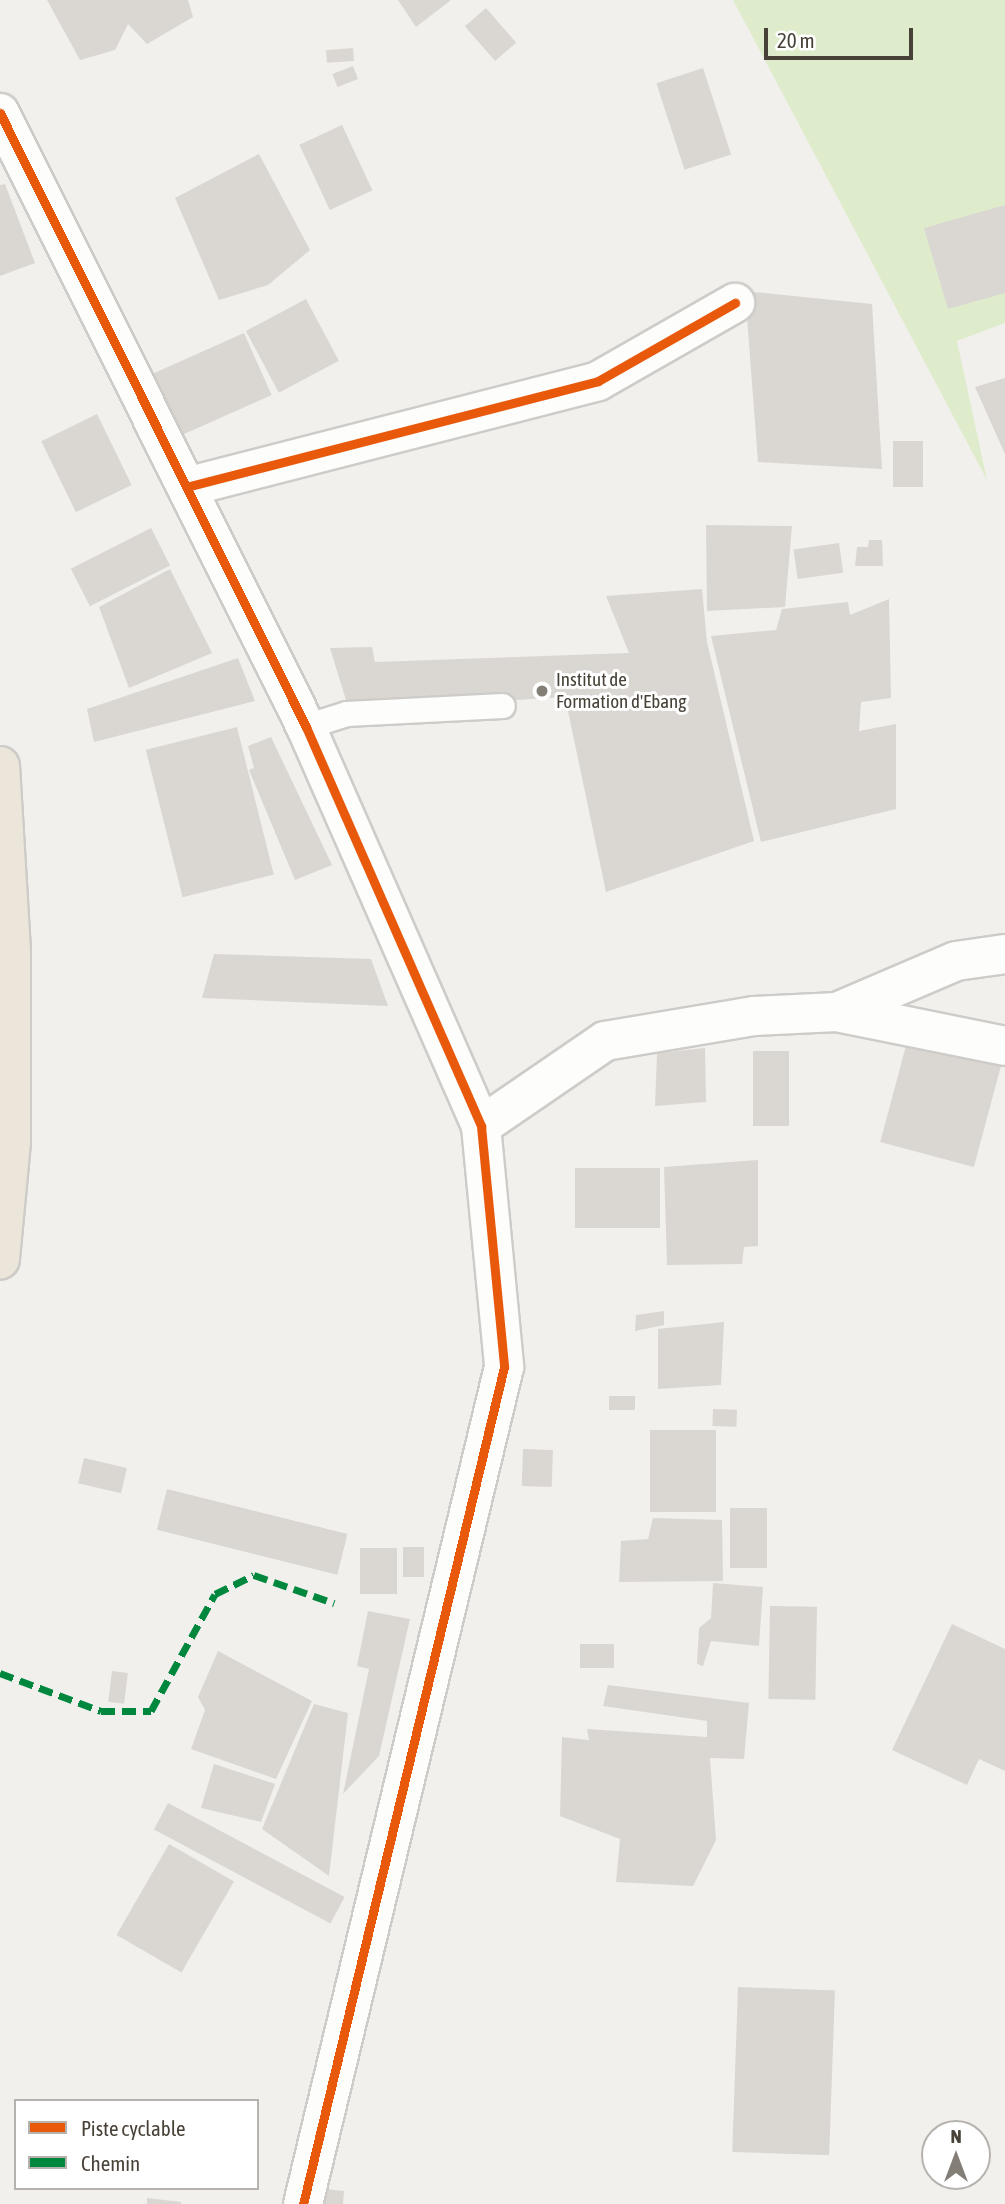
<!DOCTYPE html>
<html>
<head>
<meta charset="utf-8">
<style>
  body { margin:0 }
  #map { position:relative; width:1005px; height:2204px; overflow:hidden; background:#f1f0ec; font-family:"Asap Condensed",sans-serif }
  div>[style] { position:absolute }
  .green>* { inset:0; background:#dfeccc }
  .building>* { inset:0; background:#dad7d3; transform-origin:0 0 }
  .roads { filter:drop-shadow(2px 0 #ceccc8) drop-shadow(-2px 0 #ceccc8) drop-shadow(0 2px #ceccc8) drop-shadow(0 -2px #ceccc8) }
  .lane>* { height:24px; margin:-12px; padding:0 12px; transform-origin:12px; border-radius:12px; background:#fdfdfc }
  .street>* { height:38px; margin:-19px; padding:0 19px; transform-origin:19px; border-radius:19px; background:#fdfdfc }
  .highway>* { height:38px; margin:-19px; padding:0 19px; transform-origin:19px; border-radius:19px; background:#ece6da }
  .quiet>* { height:7px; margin-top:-3.5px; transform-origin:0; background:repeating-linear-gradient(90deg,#00873e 0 14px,transparent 0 21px) }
  .cycleway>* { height:9px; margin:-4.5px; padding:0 4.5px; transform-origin:4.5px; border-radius:4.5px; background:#e8590c }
  .dots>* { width:19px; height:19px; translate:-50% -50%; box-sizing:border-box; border:4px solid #fff; border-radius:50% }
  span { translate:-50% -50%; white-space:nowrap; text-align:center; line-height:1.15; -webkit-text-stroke:6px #fff; paint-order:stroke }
  .poi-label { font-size:19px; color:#484137 }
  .left { translate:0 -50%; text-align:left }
  .legend { position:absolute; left:14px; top:2099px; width:245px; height:91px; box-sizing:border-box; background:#fff; border:2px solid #b6b3af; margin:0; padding:9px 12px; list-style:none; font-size:21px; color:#484137 }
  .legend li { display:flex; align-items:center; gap:14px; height:35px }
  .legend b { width:35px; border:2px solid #b6b3af }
  .north { position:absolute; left:921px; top:2120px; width:70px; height:70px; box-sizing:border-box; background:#fff; border:2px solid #b6b3af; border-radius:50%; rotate:0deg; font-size:19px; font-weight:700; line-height:28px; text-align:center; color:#484137 }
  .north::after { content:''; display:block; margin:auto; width:24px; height:32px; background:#837e76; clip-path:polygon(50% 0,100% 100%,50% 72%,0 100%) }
  .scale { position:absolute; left:764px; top:28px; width:149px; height:32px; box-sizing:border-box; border:4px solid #484137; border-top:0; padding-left:9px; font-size:21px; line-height:24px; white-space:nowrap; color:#484137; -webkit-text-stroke:5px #fff; paint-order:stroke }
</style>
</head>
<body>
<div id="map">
  <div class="green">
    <div style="clip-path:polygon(733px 0,1005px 0,1005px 323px,957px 341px,987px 480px)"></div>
  </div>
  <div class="building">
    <div style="clip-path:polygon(47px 0,188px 0,193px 17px,147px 44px,128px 24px,115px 50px,80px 60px)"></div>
    <div style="clip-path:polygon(398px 0,451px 0,416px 27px)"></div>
    <div style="left:486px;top:8px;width:46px;height:28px;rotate:49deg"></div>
    <div style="left:353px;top:48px;width:13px;height:27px;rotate:86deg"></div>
    <div style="left:353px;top:66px;width:14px;height:22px;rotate:69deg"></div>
    <div style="left:703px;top:68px;width:91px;height:49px;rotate:72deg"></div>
    <div style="left:342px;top:125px;width:72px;height:47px;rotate:65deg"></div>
    <div style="clip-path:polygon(259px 154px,310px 250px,268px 285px,219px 300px,175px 198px)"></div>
    <div style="clip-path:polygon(5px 184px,35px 263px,0 276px,0 185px)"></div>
    <div style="clip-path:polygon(1005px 205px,1005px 293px,948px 309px,924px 228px)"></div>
    <div style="clip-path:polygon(745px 291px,872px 304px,882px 469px,758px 462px)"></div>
    <div style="left:306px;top:299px;width:70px;height:68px;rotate:62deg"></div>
    <div style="left:244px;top:333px;width:68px;height:100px;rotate:66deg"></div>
    <div style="clip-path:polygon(1005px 378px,1005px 454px,975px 387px)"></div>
    <div style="left:97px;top:414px;width:79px;height:62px;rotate:64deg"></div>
    <div style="left:923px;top:441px;width:46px;height:30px;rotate:90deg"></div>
    <div style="clip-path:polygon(706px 525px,792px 526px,785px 607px,707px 611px)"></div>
    <div style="left:151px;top:528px;width:42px;height:90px;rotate:63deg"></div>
    <div style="clip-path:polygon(869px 540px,882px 540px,883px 566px,855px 566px,857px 547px,868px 547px)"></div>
    <div style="left:839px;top:543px;width:30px;height:46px;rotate:82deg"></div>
    <div style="clip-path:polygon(170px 569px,212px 653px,129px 688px,99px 607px)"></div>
    <div style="clip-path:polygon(702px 589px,707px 642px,754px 841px,606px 892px,565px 697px,349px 710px,330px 648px,372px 647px,375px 662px,629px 653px,606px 596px)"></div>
    <div style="clip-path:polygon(889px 599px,891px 698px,861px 702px,859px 731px,896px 724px,896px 809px,761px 842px,711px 636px,776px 630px,782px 609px,848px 602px,850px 615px)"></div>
    <div style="clip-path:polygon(238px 658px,255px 701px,94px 742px,87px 709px)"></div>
    <div style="left:237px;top:727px;width:152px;height:94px;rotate:76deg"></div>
    <div style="clip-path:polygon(271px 737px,332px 865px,295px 880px,249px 770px,254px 768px,248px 746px)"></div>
    <div style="clip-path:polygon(214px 954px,371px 959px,388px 1006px,202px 998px)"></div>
    <div style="left:911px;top:1027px;width:97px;height:119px;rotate:15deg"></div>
    <div style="clip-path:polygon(705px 1048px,706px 1102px,655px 1106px,657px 1053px)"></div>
    <div style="left:753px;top:1051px;width:36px;height:75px"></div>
    <div style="clip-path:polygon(758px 1160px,758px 1246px,744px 1247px,742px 1264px,667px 1265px,664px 1167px)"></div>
    <div style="left:660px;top:1168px;width:60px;height:85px;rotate:90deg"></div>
    <div style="clip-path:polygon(664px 1311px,664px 1325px,635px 1331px,636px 1315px)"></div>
    <div style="clip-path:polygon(724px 1322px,721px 1385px,658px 1389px,658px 1329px)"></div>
    <div style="left:609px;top:1396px;width:26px;height:14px"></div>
    <div style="left:713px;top:1409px;width:24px;height:17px;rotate:2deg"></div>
    <div style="left:650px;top:1430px;width:66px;height:82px"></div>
    <div style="left:523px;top:1449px;width:30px;height:37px;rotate:2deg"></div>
    <div style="left:84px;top:1458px;width:44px;height:26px;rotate:13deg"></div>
    <div style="left:167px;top:1489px;width:186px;height:42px;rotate:14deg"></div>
    <div style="left:767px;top:1508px;width:60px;height:37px;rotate:90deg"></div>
    <div style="clip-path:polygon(653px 1518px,722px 1520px,723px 1581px,619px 1582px,621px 1541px,648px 1539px)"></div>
    <div style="left:403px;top:1547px;width:21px;height:30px"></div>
    <div style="left:360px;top:1548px;width:37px;height:46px"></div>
    <div style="clip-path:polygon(713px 1583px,763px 1587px,759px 1646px,711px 1641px,703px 1666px,697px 1664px,699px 1628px,711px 1618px)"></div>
    <div style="left:770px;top:1606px;width:47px;height:93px;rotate:1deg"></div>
    <div style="clip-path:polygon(368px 1611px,410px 1619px,379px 1756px,343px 1794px,369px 1669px,357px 1666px)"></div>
    <div style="clip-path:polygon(952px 1624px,1005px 1649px,1005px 1771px,979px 1759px,967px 1785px,892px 1750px)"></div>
    <div style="left:580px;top:1644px;width:34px;height:24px"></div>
    <div style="clip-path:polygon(218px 1651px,312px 1701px,276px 1779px,191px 1749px,205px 1710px,198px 1697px)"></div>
    <div style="left:112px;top:1671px;width:16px;height:31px;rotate:7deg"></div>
    <div style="clip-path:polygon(608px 1685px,749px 1703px,744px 1759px,710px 1758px,716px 1840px,693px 1886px,616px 1882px,620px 1839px,560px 1816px,562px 1737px,589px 1740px,587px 1729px,707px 1737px,707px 1721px,603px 1706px)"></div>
    <div style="clip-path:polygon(314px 1704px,348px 1713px,329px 1876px,262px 1829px)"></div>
    <div style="clip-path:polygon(214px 1764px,275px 1784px,261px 1822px,201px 1808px)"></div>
    <div style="left:168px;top:1803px;width:200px;height:30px;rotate:28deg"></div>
    <div style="left:169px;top:1844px;width:75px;height:105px;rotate:30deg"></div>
    <div style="left:738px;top:1987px;width:97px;height:165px;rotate:2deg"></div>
    <div style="clip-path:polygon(325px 2189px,344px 2191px,343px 2204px,323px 2204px)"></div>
    <div style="clip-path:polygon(147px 2198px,181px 2202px,181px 2204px,147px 2204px)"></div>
  </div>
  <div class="roads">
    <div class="lane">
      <div style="left:306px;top:727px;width:43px;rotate:-17.6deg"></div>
      <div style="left:347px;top:714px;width:156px;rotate:-2.9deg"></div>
    </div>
    <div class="street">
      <div style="left:0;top:113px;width:686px;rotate:63.51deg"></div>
      <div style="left:306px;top:727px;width:436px;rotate:66.3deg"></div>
      <div style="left:481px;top:1126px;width:242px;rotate:84.5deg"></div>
      <div style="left:504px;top:1367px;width:861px;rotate:103.5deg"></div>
      <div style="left:190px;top:486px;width:421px;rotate:-14.4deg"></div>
      <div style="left:598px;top:381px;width:158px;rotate:-29.7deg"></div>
      <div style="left:837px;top:1012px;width:129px;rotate:-23.2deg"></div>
      <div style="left:956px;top:961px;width:49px;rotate:-8.1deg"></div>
      <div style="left:481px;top:1126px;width:150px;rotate:-34.4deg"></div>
      <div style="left:605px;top:1041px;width:151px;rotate:-9.5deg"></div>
      <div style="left:754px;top:1016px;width:83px;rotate:-2.8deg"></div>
      <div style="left:837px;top:1012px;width:171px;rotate:11.4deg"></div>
    </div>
    <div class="highway">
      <div style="left:0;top:766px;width:185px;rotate:86.6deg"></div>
      <div style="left:11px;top:951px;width:191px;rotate:90deg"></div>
      <div style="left:11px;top:1142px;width:118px;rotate:95.4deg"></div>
    </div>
  </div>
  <div class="quiet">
    <div style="left:0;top:1673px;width:108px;rotate:20.6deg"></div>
    <div style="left:101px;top:1711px;width:50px"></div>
    <div style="left:151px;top:1711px;width:133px;rotate:-61.3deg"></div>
    <div style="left:215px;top:1594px;width:43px;rotate:-26deg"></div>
    <div style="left:254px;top:1575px;width:85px;rotate:19.3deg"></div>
  </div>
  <div class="cycleway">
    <div style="left:0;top:113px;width:686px;rotate:63.51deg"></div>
    <div style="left:306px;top:727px;width:436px;rotate:66.3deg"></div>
    <div style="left:481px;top:1126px;width:242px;rotate:84.5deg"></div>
    <div style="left:504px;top:1367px;width:861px;rotate:103.5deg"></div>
    <div style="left:190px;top:486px;width:421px;rotate:-14.4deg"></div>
    <div style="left:598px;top:381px;width:158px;rotate:-29.7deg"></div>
  </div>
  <div class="dots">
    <div style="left:542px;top:691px;background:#837e76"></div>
  </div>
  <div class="poi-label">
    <span class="left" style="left:556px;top:691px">Institut de<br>Formation d'Ebang</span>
  </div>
  <ul class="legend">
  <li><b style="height:9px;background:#e8590c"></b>Piste cyclable</li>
  <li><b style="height:9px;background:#00873e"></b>Chemin</li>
  </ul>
  <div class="north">N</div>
  <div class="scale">20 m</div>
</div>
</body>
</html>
